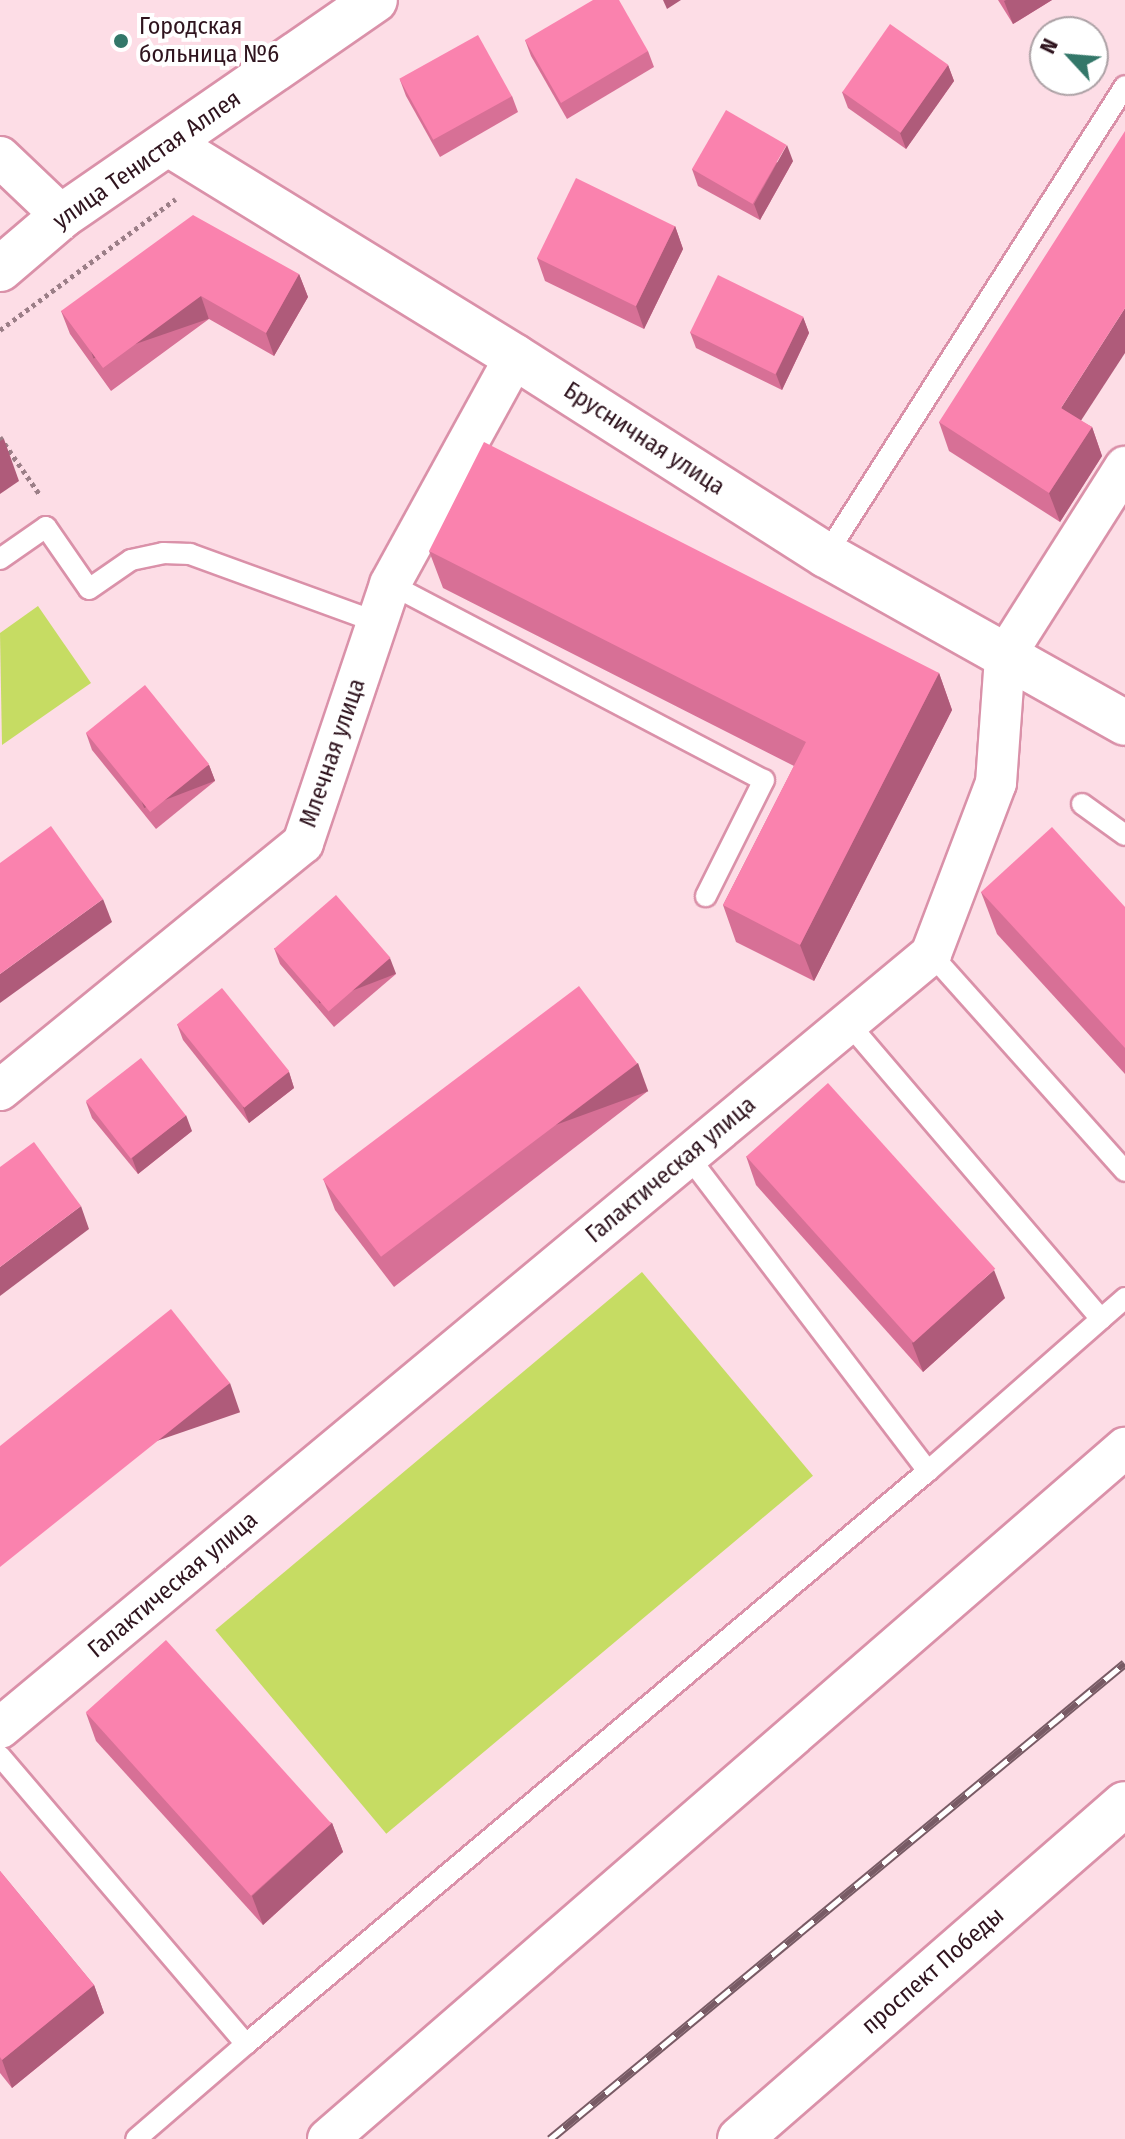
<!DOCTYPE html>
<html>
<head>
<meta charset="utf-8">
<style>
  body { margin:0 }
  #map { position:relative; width:1125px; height:2139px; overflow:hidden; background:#fddde6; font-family:"Fira Sans Condensed",sans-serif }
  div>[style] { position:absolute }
  .green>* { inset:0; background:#c6dc63; transform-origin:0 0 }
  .path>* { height:5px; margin-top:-2.5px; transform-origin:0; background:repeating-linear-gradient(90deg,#9b7e87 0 4px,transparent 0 8px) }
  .roads { filter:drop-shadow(2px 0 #da91a9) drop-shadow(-2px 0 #da91a9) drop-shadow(0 2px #da91a9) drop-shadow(0 -2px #da91a9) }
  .service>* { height:20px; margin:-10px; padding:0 10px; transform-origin:10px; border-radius:10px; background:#fff }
  .minor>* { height:40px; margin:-20px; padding:0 20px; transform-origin:20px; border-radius:20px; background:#fff }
  .tertiary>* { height:44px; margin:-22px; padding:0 22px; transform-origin:22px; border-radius:22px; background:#fff }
  .rail>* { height:9px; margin-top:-4.5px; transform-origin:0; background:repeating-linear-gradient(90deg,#fff 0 18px,#785b65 0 36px); box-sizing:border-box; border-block:2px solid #785b65 }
  .wall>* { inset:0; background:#d77096 }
  .shaded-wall>* { inset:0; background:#af5b7a; transform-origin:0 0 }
  .building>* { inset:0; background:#fa82ae; transform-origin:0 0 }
  .dots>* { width:22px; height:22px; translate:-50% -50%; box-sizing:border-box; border:4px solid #fff; border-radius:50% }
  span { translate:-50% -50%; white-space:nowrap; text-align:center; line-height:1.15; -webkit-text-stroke:8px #fff; paint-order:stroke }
  .poi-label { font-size:24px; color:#2f141e }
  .left { translate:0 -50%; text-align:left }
  .street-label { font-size:24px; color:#2f141e }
  .north { position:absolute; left:1029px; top:16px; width:80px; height:80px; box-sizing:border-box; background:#fff; border:2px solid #aca1a5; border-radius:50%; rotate:296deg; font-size:22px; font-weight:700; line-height:32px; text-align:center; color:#2f141e }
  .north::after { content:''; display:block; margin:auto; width:28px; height:36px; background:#337769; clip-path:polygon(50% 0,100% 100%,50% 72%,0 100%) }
</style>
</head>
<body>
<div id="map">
  <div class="green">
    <div style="clip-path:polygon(38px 606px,91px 683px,2px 745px,0 633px)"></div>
    <div style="left:642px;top:1272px;width:266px;height:557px;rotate:50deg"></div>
  </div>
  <div class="path">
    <div style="left:0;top:330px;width:219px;rotate:-36.7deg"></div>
    <div style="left:0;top:437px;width:70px;rotate:55.4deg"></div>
  </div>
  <div class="roads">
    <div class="service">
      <div style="left:826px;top:555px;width:556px;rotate:-57.48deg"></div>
      <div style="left:0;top:559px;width:56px;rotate:-34.8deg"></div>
      <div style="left:46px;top:527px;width:75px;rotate:55.3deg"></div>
      <div style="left:89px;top:589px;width:51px;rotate:-34.6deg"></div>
      <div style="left:131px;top:560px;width:33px;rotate:-12deg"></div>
      <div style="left:163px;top:553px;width:27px;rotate:2deg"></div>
      <div style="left:190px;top:554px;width:199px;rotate:20deg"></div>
      <div style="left:390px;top:584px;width:422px;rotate:27.7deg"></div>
      <div style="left:764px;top:780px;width:130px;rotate:116.6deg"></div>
      <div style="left:1082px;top:804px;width:53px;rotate:35.8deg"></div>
      <div style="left:931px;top:954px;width:291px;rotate:48.2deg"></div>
      <div style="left:688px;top:1156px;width:396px;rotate:52.7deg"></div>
      <div style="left:928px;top:1471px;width:230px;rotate:-41.3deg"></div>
      <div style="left:1101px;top:1319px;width:389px;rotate:-130.5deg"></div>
      <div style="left:1101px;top:1319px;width:32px;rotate:-41deg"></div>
      <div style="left:0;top:1756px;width:379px;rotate:49.5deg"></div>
      <div style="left:246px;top:2044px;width:145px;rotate:139.2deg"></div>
      <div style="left:246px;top:2044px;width:891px;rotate:-40.04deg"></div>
    </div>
    <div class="minor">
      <div style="left:0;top:157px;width:86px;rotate:43.6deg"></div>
      <div style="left:0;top:1090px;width:391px;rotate:-39.2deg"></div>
      <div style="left:303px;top:843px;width:273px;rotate:-71.4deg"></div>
      <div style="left:390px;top:584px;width:259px;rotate:-61.2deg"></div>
      <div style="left:0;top:1728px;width:1211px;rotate:-39.74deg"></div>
      <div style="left:931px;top:954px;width:183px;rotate:-69.2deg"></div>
      <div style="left:996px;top:783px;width:127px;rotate:-85.9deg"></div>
      <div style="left:1005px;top:656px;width:224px;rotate:-57.6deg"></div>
      <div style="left:328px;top:2139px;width:1055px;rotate:-40.93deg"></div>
    </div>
    <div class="tertiary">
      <div style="left:169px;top:144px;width:406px;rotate:31.6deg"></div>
      <div style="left:515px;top:357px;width:369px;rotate:32.5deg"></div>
      <div style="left:826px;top:555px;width:343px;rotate:29.3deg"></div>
      <div style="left:0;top:269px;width:82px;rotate:-40.5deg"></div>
      <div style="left:62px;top:216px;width:380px;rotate:-34.6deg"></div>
      <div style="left:740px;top:2139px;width:510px;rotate:-41.03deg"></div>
    </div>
  </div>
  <div class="rail">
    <div style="left:550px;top:2139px;width:746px;rotate:-39.62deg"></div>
  </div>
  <div class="wall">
    <div style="clip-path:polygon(998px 0,1052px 0,1013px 24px)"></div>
    <div style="clip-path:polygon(525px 40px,648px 51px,654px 67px,567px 119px,531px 56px)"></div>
    <div style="clip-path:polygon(948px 65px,954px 81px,906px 149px,848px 108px,842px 92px)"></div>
    <div style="clip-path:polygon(400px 80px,512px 96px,518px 112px,440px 157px,406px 96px)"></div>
    <div style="clip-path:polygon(793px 161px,760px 220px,698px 186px,692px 169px)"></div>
    <div style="clip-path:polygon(675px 226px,683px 249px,644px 329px,545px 281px,537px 258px)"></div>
    <div style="clip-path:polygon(299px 274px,308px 297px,274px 356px,209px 319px,111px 391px,70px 334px,61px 311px)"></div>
    <div style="clip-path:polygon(803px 317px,809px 333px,782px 390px,696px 348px,690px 332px)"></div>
    <div style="clip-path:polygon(1081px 421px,1092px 427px,1102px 456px,1060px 522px,949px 451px,939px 422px)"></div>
    <div style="clip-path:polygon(429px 551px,939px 673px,952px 710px,814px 981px,736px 942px,723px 905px,794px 766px,443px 588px)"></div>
    <div style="clip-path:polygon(86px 733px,209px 765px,215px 781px,156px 829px,92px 750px)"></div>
    <div style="clip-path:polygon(981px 892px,1125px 907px,1125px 1074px,997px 934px)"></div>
    <div style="clip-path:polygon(274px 948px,396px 974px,334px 1027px,280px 964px)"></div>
    <div style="clip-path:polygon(177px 1024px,289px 1072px,294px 1088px,249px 1123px,183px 1040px)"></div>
    <div style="clip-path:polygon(648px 1091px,394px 1287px,335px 1210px,324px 1181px)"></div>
    <div style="clip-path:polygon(86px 1102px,192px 1131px,138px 1174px,92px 1118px)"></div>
    <div style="clip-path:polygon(746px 1156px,1005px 1298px,923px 1372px,756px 1185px)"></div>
    <div style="clip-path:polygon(86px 1713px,332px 1823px,343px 1852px,263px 1925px,96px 1741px)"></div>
    <div style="clip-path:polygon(0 1871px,94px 1985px,104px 2013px,12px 2088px,0 2073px)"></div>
  </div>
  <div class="shaded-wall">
    <div style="clip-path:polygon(663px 0,681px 0,667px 9px)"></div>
    <div style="clip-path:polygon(1006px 0,1052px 0,1013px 24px,1004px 1px)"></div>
    <div style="clip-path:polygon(948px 65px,954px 81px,906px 149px,900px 133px)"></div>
    <div style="clip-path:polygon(787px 145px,793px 161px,760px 220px,754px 204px)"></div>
    <div style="clip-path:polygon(675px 226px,683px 249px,644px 329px,636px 306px)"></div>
    <div style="clip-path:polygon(299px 274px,308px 297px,274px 356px,266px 333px)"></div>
    <div style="left:201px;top:296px;width:24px;height:122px;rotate:71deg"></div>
    <div style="clip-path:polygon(1125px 308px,1125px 353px,1071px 436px,1061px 408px)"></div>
    <div style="clip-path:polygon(803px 317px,809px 333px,782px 390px,776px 374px)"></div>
    <div style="clip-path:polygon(1092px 427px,1102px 456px,1060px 522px,1049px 493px)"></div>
    <div style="clip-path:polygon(4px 439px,19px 481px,0 494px,0 441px)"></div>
    <div style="clip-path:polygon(939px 673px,952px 710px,814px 981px,800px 945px)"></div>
    <div style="left:209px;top:765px;width:17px;height:76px;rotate:69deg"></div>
    <div style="clip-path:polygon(103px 899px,112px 922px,0 1003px,0 974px)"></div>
    <div style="left:390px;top:958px;width:17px;height:82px;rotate:69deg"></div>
    <div style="left:638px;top:1063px;width:30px;height:321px;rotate:70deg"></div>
    <div style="clip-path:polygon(289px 1072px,294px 1088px,249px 1123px,243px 1107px)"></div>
    <div style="clip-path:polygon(186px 1115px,192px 1131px,138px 1174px,132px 1158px)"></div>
    <div style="clip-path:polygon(81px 1206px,89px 1229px,0 1296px,0 1267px)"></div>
    <div style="clip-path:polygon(994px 1270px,1005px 1298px,923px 1372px,912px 1343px)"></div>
    <div style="left:230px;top:1383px;width:31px;height:295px;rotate:71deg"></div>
    <div style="clip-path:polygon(332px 1823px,343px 1852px,263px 1925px,252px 1896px)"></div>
    <div style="clip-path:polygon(94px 1985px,104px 2013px,12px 2088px,2px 2060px)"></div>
  </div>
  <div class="building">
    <div style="clip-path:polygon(593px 0,619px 0,648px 51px,561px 103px,525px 40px)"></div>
    <div style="left:890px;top:24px;width:71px;height:83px;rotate:35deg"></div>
    <div style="left:478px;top:35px;width:70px;height:90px;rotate:61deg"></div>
    <div style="left:726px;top:110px;width:70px;height:68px;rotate:30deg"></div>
    <div style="clip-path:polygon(1125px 131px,1125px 308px,1061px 408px,1092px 427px,1049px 493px,939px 422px)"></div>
    <div style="left:576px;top:178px;width:110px;height:89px;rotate:26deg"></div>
    <div style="clip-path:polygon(193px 215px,299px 274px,266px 333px,201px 296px,103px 368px,61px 311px)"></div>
    <div style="left:718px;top:275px;width:95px;height:64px;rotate:26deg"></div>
    <div style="clip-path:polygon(484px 442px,939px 673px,800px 945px,723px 905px,806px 742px,429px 551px)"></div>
    <div style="left:145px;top:685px;width:102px;height:76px;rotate:51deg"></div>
    <div style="clip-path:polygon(51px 826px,103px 899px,0 974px,0 863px)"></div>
    <div style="clip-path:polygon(1052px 827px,1125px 907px,1125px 1048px,981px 892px)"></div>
    <div style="left:336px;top:895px;width:83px;height:82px;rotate:49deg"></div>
    <div style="left:579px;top:986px;width:97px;height:321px;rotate:53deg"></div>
    <div style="left:222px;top:988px;width:107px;height:58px;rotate:51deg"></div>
    <div style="left:141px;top:1058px;width:73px;height:70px;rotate:52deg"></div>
    <div style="left:828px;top:1083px;width:250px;height:110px;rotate:48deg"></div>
    <div style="clip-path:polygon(34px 1142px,81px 1206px,0 1267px,0 1167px)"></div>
    <div style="clip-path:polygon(171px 1309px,230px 1383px,0 1567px,0 1446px)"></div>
    <div style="left:166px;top:1640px;width:247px;height:108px;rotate:48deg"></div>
    <div style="clip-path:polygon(0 1871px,94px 1985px,2px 2060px,0 2057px)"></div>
  </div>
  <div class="dots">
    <div style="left:121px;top:41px;background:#337769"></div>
  </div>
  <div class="poi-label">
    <span class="left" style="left:139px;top:41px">Городская<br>больница №6</span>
  </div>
  <div class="street-label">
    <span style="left:147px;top:160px;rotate:-35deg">улица Тенистая Аллея</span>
    <span style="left:644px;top:439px;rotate:33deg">Брусничная улица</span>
    <span style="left:333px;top:753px;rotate:-71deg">Млечная улица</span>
    <span style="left:671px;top:1170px;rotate:-40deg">Галактическая улица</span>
    <span style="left:173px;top:1585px;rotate:-40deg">Галактическая улица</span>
    <span style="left:933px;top:1971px;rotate:-41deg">проспект Победы</span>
  </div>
  <div class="north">N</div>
</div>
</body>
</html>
